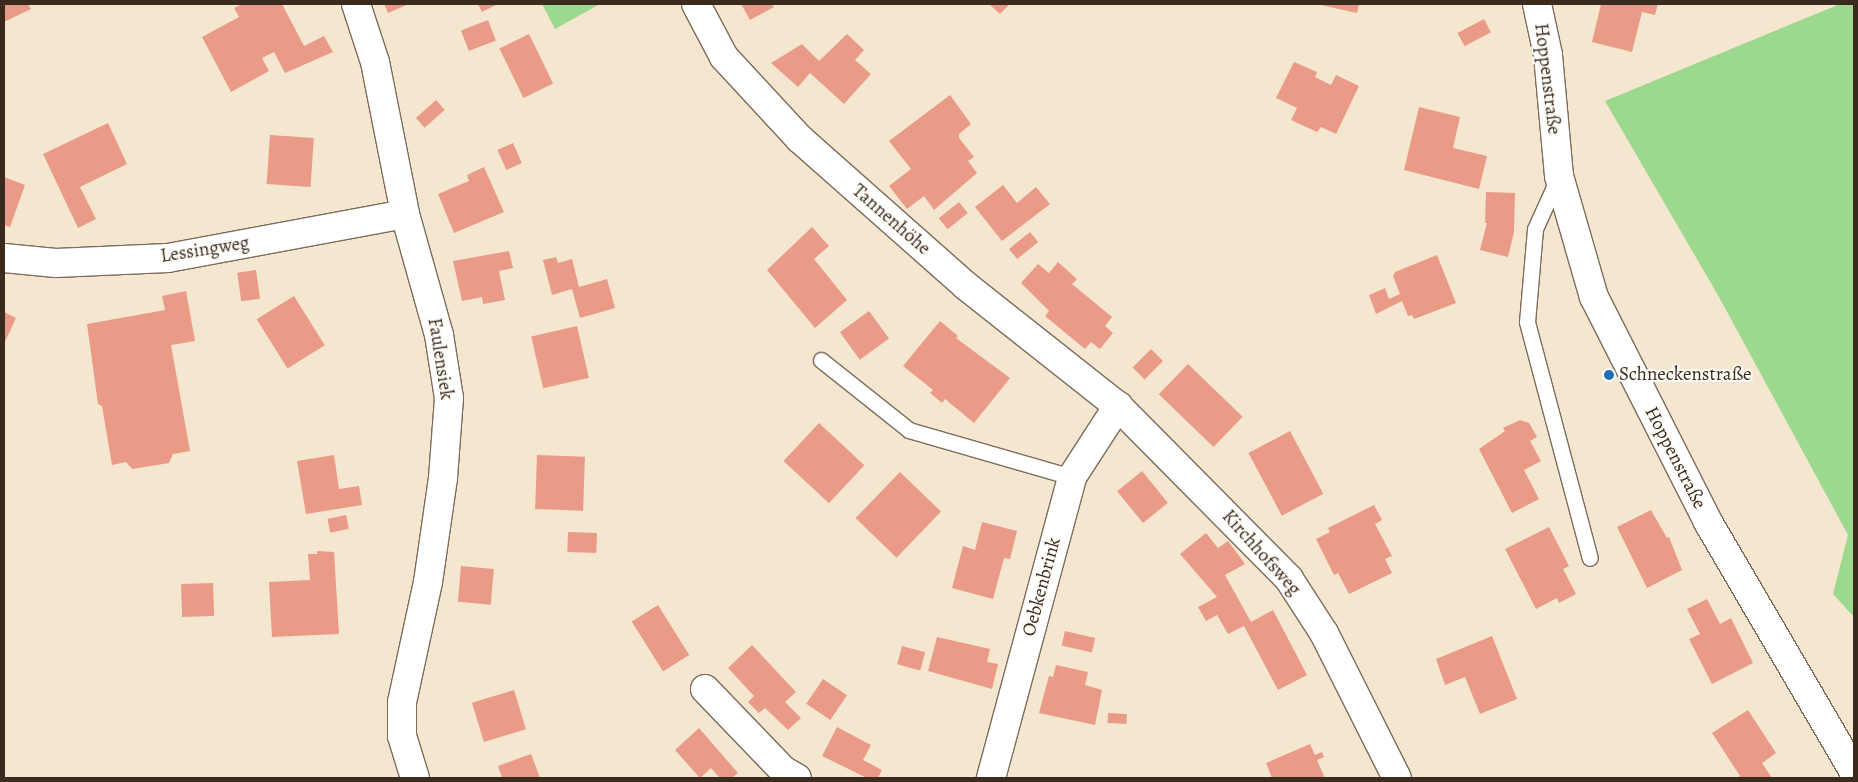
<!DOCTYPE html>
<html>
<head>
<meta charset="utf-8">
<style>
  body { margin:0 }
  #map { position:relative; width:1858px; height:782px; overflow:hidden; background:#f5e7cf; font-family:Alegreya,serif }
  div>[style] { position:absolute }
  .green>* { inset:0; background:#9cd98e }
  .building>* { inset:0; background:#e99b87; transform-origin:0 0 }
  .roads { filter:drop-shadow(1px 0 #7c6c5c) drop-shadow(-1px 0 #7c6c5c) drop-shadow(0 1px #7c6c5c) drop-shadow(0 -1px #7c6c5c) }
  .lane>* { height:15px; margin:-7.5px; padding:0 7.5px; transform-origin:7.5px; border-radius:7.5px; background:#fff }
  .street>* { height:28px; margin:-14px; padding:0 14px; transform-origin:14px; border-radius:14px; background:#fff }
  .dots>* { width:14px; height:14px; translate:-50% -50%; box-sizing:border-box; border:2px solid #fdfcf7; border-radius:50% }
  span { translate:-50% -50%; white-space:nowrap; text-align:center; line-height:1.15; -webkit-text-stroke:4px #fdfcf7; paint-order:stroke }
  .street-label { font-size:19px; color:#3b2a1e }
  .poi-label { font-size:19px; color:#3b2a1e }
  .left { translate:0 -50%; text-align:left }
  .frame { position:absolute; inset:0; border:5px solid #3b2a1e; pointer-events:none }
</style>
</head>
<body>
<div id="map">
  <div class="green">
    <div style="clip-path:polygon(542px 4px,600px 4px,555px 29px)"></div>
    <div style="clip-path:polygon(1840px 4px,1854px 4px,1854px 617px,1833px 594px,1848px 535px,1719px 297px,1605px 101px)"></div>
  </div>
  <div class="building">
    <div style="clip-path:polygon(4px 4px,28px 4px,31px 9px,4px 22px)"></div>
    <div style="clip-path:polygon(242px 4px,282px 4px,304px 46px,324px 36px,333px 52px,285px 73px,274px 52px,262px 58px,269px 71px,231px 92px,202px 37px,239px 17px,234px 8px)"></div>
    <div style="clip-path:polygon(384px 4px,409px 4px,388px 13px)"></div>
    <div style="clip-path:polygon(478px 4px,498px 4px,482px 12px)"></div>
    <div style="clip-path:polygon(741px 4px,772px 4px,774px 7px,750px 20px)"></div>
    <div style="clip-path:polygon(989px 4px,1010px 4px,1000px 14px)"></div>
    <div style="clip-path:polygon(1316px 4px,1359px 4px,1357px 13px)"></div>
    <div style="clip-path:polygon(1601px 4px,1658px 4px,1655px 15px,1642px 12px,1632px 52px,1592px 42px)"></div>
    <div style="left:1484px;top:19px;width:15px;height:30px;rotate:62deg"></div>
    <div style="left:488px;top:20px;width:22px;height:29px;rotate:69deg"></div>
    <div style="left:529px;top:34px;width:55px;height:33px;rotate:64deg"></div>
    <div style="clip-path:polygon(847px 34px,864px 50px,855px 60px,871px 74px,844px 104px,810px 73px,798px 87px,771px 63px,802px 44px,819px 61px)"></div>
    <div style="clip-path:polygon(1294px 62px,1317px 72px,1315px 77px,1331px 85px,1336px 75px,1359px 86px,1336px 134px,1321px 127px,1317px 132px,1291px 120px,1297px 108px,1276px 98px)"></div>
    <div style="clip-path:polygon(950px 95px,971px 124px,959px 134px,959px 138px,974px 157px,968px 161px,977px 173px,934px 210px,924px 196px,907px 209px,889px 186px,911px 169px,889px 141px)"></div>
    <div style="left:436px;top:100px;width:13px;height:27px;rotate:48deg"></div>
    <div style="clip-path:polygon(1419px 107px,1460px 117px,1453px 148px,1487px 156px,1479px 189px,1404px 170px)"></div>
    <div style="clip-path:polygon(108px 123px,127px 164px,80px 187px,96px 219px,78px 228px,43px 154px)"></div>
    <div style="left:270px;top:135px;width:44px;height:49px;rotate:4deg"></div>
    <div style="left:513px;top:143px;width:22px;height:17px;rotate:66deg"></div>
    <div style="clip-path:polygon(484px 167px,504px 212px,454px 233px,438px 194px,469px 181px,467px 175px)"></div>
    <div style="clip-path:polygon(4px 177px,25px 185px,10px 227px,4px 225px)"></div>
    <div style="clip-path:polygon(1003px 185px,1017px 203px,1036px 187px,1050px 204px,1002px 241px,975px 207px)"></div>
    <div style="clip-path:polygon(1486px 192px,1515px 193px,1514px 232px,1508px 257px,1480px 250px,1487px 223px,1485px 223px)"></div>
    <div style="left:959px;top:202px;width:14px;height:26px;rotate:51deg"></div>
    <div style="clip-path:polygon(812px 227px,829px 246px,814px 259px,847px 300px,815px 328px,767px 270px)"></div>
    <div style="left:1030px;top:232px;width:13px;height:27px;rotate:51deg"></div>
    <div style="clip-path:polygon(509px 251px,513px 268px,499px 271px,505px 300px,483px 304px,482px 297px,462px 301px,453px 261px)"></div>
    <div style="clip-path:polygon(1437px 255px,1456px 303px,1414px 319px,1412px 315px,1408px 316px,1402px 301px,1376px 314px,1369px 295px,1385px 288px,1389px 299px,1400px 294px,1393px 276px,1395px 272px)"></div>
    <div style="clip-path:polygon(556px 257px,558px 263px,572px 259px,579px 287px,607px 279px,615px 308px,580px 318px,572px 289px,552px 295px,543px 260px)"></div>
    <div style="clip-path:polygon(1058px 262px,1077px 279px,1072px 284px,1112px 317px,1105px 326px,1113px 333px,1100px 349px,1091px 342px,1085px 349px,1045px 316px,1049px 311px,1021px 283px,1038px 264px,1049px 273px)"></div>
    <div style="left:256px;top:270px;width:29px;height:19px;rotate:82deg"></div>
    <div style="clip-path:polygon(186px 291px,195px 341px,171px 345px,190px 451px,173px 454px,169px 463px,132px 469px,126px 462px,112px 465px,102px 406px,98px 404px,87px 324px,165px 310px,162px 296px)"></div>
    <div style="left:294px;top:296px;width:58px;height:44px;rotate:58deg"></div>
    <div style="left:869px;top:311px;width:34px;height:36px;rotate:54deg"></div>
    <div style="clip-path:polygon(4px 312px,16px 318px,4px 344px)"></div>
    <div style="clip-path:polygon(940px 321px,958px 336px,956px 338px,1010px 378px,974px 423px,945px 399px,942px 403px,930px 393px,933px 390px,903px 366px)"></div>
    <div style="left:577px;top:326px;width:53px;height:47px;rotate:77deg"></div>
    <div style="left:1151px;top:349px;width:17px;height:26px;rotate:45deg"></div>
    <div style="left:1188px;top:364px;width:76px;height:42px;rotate:44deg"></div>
    <div style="clip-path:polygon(1520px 420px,1529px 423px,1537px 437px,1530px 441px,1541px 461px,1524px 470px,1539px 499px,1512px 513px,1479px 449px,1505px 431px,1503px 428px)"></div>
    <div style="left:819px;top:423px;width:62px;height:52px;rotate:43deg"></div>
    <div style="left:1290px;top:431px;width:71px;height:47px;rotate:62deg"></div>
    <div style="clip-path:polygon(334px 455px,339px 489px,359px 486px,362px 505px,306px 514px,297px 461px)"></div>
    <div style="left:537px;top:455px;width:48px;height:54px;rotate:2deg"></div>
    <div style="left:1142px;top:471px;width:41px;height:32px;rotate:51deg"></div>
    <div style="left:900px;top:472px;width:57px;height:64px;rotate:44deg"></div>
    <div style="clip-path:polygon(1374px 505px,1382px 520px,1375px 524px,1392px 556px,1385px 559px,1392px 573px,1349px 594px,1338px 573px,1334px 575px,1316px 539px,1330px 532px,1328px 528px)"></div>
    <div style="clip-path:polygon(1651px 510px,1667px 538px,1669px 537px,1682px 570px,1647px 588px,1617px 527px)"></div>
    <div style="left:346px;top:515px;width:14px;height:19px;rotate:78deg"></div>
    <div style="clip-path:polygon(982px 522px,1017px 531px,1010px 559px,1004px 558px,993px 599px,952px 588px,963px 546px,975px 550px)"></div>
    <div style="clip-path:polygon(1549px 527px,1569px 566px,1563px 569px,1576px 594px,1559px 603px,1557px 598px,1536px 609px,1505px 549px)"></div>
    <div style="left:568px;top:532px;width:29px;height:20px;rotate:2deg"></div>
    <div style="clip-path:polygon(1206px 533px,1218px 548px,1228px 541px,1245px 564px,1225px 575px,1251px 622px,1273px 610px,1307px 675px,1278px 690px,1244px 626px,1228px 634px,1217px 615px,1206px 621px,1198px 607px,1217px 597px,1180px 554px)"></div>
    <div style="clip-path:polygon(317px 551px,334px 552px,339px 634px,272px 637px,269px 582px,310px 580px,308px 554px,317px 554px)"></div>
    <div style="left:461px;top:566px;width:33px;height:36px;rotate:5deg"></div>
    <div style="left:213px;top:583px;width:33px;height:32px;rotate:88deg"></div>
    <div style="clip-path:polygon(1707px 599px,1720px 624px,1731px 618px,1753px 663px,1712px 684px,1689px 639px,1700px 634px,1687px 609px)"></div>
    <div style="left:658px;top:605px;width:59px;height:31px;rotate:58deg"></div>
    <div style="left:1065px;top:631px;width:31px;height:15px;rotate:13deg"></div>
    <div style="clip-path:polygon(1492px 636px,1517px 699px,1480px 714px,1465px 677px,1445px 685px,1436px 659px)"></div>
    <div style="clip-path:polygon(937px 637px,990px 649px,987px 662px,998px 664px,992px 689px,928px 671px)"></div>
    <div style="clip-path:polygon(752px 645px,796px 692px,785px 702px,801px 718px,788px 730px,765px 708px,759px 713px,748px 702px,754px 696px,728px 668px)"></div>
    <div style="left:902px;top:646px;width:24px;height:19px;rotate:15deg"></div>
    <div style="clip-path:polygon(1056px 665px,1088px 672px,1085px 685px,1102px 690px,1095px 725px,1039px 713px,1049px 676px,1053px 677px)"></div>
    <div style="left:823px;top:679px;width:29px;height:30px;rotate:34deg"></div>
    <div style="left:514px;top:690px;width:41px;height:44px;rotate:73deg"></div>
    <div style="clip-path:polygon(1748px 710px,1776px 753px,1762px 763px,1772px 778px,1737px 778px,1740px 776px,1712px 733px)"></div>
    <div style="left:1108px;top:713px;width:19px;height:10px;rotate:3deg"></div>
    <div style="clip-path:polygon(837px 727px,871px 745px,863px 760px,882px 770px,878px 778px,867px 778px,822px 756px)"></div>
    <div style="clip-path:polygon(699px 728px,738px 773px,732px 778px,720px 778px,711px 768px,700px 778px,675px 750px)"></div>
    <div style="clip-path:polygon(1310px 744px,1315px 755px,1322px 752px,1324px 757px,1317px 760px,1325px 778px,1272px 778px,1266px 763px)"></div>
    <div style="clip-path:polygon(531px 754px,540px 778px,502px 778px,498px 766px)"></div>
  </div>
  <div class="roads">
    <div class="lane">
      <div style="left:1558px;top:178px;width:56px;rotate:114.3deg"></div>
      <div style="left:1535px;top:229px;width:93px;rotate:94.9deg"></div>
      <div style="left:1527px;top:322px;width:244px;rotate:75.1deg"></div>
      <div style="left:821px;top:360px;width:112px;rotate:38.5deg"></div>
      <div style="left:909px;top:430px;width:170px;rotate:16.1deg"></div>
    </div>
    <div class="street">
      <div style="left:356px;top:4px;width:61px;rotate:71.9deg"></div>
      <div style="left:375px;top:62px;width:155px;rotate:78.8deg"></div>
      <div style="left:405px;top:214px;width:126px;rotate:74.3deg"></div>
      <div style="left:439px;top:335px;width:64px;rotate:81deg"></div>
      <div style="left:449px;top:398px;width:80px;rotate:94.3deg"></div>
      <div style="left:443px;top:478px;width:105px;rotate:98.2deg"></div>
      <div style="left:428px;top:582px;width:123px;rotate:102.2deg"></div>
      <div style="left:402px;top:702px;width:34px;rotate:90deg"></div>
      <div style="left:402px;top:736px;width:44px;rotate:72.8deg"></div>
      <div style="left:696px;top:4px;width:60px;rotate:62.2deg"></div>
      <div style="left:724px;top:57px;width:112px;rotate:47.2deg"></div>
      <div style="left:800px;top:139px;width:222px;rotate:41.5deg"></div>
      <div style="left:966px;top:286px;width:194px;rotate:38.3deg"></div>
      <div style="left:1118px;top:406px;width:243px;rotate:45.3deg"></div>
      <div style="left:1289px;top:579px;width:64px;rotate:57.1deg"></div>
      <div style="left:1324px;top:633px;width:162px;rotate:63.3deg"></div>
      <div style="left:1537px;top:4px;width:52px;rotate:77.8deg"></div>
      <div style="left:1548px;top:55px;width:121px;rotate:84.8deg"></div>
      <div style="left:1559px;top:176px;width:126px;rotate:73.9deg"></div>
      <div style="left:1594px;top:297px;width:252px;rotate:63.1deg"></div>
      <div style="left:1708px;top:522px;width:290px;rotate:59.7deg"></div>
      <div style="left:4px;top:258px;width:52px;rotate:5.5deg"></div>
      <div style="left:56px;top:263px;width:112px;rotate:-2.6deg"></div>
      <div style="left:168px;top:258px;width:241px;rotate:-10.5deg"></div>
      <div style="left:705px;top:689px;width:112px;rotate:46.1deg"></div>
      <div style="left:783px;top:770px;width:16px;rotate:30deg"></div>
      <div style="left:991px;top:778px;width:312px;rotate:-74.9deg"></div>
      <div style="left:1072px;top:477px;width:85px;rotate:-57.1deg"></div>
    </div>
  </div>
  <div class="dots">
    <div style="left:1609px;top:375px;background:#1f6fb2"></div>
  </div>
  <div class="street-label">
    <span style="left:1547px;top:79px;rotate:83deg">Hoppenstraße</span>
    <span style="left:891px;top:220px;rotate:41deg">Tannenhöhe</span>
    <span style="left:205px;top:250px;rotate:-9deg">Lessingweg</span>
    <span style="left:440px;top:359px;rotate:81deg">Faulensiek</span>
    <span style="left:1675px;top:458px;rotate:63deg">Hoppenstraße</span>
    <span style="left:1261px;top:553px;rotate:48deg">Kirchhofsweg</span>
    <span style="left:1042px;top:587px;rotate:-75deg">Oebkenbrink</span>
  </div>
  <div class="poi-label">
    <span class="left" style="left:1619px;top:375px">Schneckenstraße</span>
  </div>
  <div class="frame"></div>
</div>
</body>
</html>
